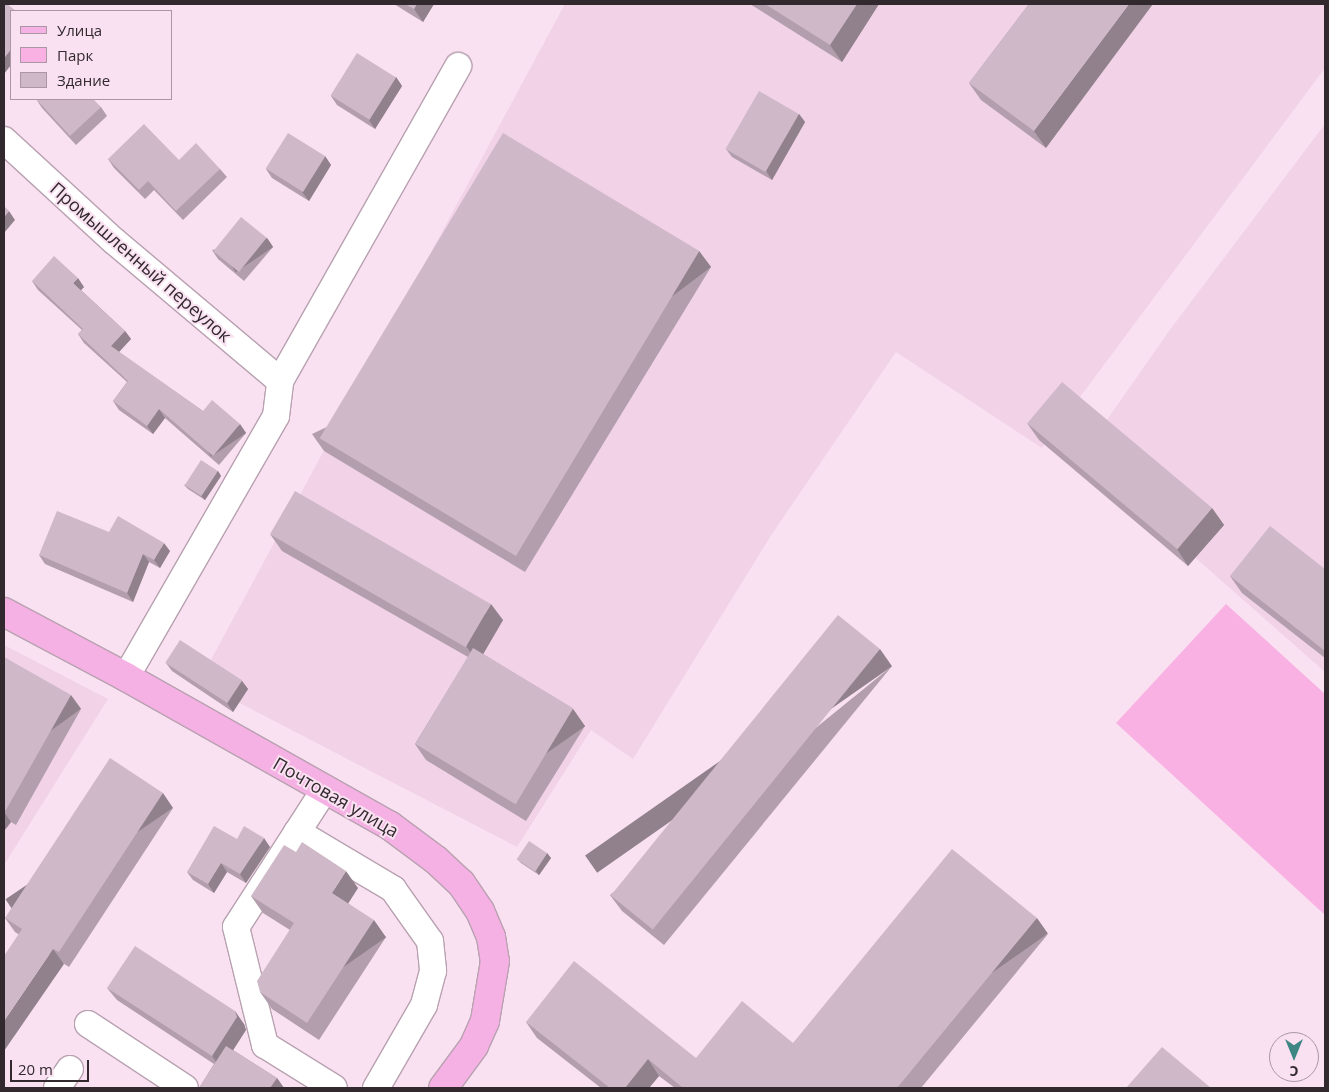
<!DOCTYPE html>
<html>
<head>
<meta charset="utf-8">
<style>
  body { margin:0 }
  #map { position:relative; width:1329px; height:1092px; overflow:hidden; background:#f9e1f1; font-family:"Open Sans",sans-serif }
  div>[style] { position:absolute }
  .built>* { inset:0; background:#f1d2e7 }
  .green>* { inset:0; background:#f9b1e3 }
  .roads { filter:drop-shadow(1px 0 #b8a1b0) drop-shadow(-1px 0 #b8a1b0) drop-shadow(0 1px #b8a1b0) drop-shadow(0 -1px #b8a1b0) }
  .minor>* { height:26px; margin:-13px; padding:0 13px; transform-origin:13px; border-radius:13px; background:#fff }
  .major>* { height:28px; margin:-14px; padding:0 14px; transform-origin:14px; border-radius:14px; background:#f5b1e3 }
  .wall>* { inset:0; background:#b29eac }
  .shaded-wall>* { inset:0; background:#91818c; transform-origin:0 0 }
  .building>* { inset:0; background:#cfb8c8; transform-origin:0 0 }
  span { translate:-50% -50%; white-space:nowrap; text-align:center; line-height:1.15; -webkit-text-stroke:4px #f9e1f1; paint-order:stroke }
  .street-label { font-size:18px; color:#32292f }
  .frame { position:absolute; inset:0; border:5px solid #32292f; pointer-events:none }
  .legend { position:absolute; left:10px; top:10px; width:162px; height:90px; box-sizing:border-box; background:#f9e1f1; border:1px solid #a997a3; margin:0; padding:6px 9px; list-style:none; font-size:15px; color:#32292f }
  .legend li { display:flex; align-items:center; gap:10px; height:25px }
  .legend b { width:25px; border:1px solid #a997a3 }
  .north { position:absolute; left:1269px; top:1032px; width:50px; height:50px; box-sizing:border-box; background:#f9e1f1; border:1px solid #a997a3; border-radius:50%; rotate:180deg; font-size:14px; font-weight:700; line-height:20px; text-align:center; color:#32292f }
  .north::after { content:''; display:block; margin:auto; width:18px; height:22px; background:#3e8684; clip-path:polygon(50% 0,100% 100%,50% 72%,0 100%) }
  .scale { position:absolute; left:10px; top:1060px; width:79px; height:22px; box-sizing:border-box; border:2px solid #32292f; border-top:0; padding-left:6px; font-size:15px; line-height:18px; white-space:nowrap; color:#32292f; -webkit-text-stroke:4px #f9e1f1; paint-order:stroke }
</style>
</head>
<body>
<div id="map">
  <div class="built">
    <div style="clip-path:polygon(565px 4px,1325px 4px,1325px 68px,1042px 448px,896px 352px,770px 537px,633px 759px,591px 730px,517px 847px,199px 682px)"></div>
    <div style="clip-path:polygon(1325px 124px,1325px 672px,1081px 457px,1169px 331px)"></div>
    <div style="clip-path:polygon(4px 645px,108px 699px,4px 865px)"></div>
  </div>
  <div class="green">
    <div style="clip-path:polygon(1226px 604px,1325px 694px,1325px 915px,1116px 723px)"></div>
  </div>
  <div class="roads">
    <div class="minor">
      <div style="left:4px;top:140px;width:149px;rotate:42.6deg"></div>
      <div style="left:114px;top:241px;width:217px;rotate:40.1deg"></div>
      <div style="left:126px;top:677px;width:301px;rotate:-60.1deg"></div>
      <div style="left:276px;top:416px;width:35px;rotate:-83deg"></div>
      <div style="left:280px;top:381px;width:362px;rotate:-60.5deg"></div>
      <div style="left:325px;top:789px;width:164px;rotate:122.8deg"></div>
      <div style="left:236px;top:927px;width:122px;rotate:76.2deg"></div>
      <div style="left:265px;top:1045px;width:81px;rotate:31.9deg"></div>
      <div style="left:297px;top:832px;width:112px;rotate:30.7deg"></div>
      <div style="left:393px;top:889px;width:64px;rotate:54.6deg"></div>
      <div style="left:430px;top:941px;width:30px;rotate:84deg"></div>
      <div style="left:433px;top:971px;width:35px;rotate:105deg"></div>
      <div style="left:424px;top:1005px;width:96px;rotate:120deg"></div>
      <div style="left:88px;top:1024px;width:116px;rotate:33.4deg"></div>
      <div style="left:57px;top:1088px;width:23px;rotate:-56deg"></div>
    </div>
    <div class="major">
      <div style="left:4px;top:612px;width:138px;rotate:28deg"></div>
      <div style="left:126px;top:677px;width:302px;rotate:29.4deg"></div>
      <div style="left:389px;top:825px;width:59px;rotate:36.7deg"></div>
      <div style="left:436px;top:860px;width:34px;rotate:43deg"></div>
      <div style="left:461px;top:883px;width:34px;rotate:56deg"></div>
      <div style="left:480px;top:911px;width:28px;rotate:67deg"></div>
      <div style="left:491px;top:937px;width:24px;rotate:81deg"></div>
      <div style="left:495px;top:961px;width:61px;rotate:99.5deg"></div>
      <div style="left:485px;top:1021px;width:27px;rotate:114deg"></div>
      <div style="left:474px;top:1046px;width:52px;rotate:126.4deg"></div>
    </div>
  </div>
  <div class="wall">
    <div style="clip-path:polygon(394px 4px,434px 4px,423px 22px)"></div>
    <div style="clip-path:polygon(750px 4px,879px 4px,842px 62px)"></div>
    <div style="clip-path:polygon(1029px 4px,1046px 148px,981px 100px,969px 83px)"></div>
    <div style="clip-path:polygon(396px 77px,402px 86px,375px 129px,337px 105px,331px 96px)"></div>
    <div style="clip-path:polygon(36px 99px,101px 107px,107px 116px,76px 145px,42px 108px)"></div>
    <div style="clip-path:polygon(799px 114px,805px 122px,772px 180px,732px 157px,726px 149px)"></div>
    <div style="clip-path:polygon(325px 156px,331px 165px,309px 201px,272px 178px,266px 169px)"></div>
    <div style="clip-path:polygon(108px 159px,179px 160px,220px 169px,227px 177px,183px 220px,154px 190px,145px 199px,114px 168px)"></div>
    <div style="clip-path:polygon(267px 238px,273px 247px,244px 281px,218px 259px,212px 250px)"></div>
    <div style="clip-path:polygon(699px 251px,711px 267px,525px 572px,324px 451px,312px 434px)"></div>
    <div style="clip-path:polygon(32px 281px,84px 287px,81px 290px,125px 331px,131px 339px,119px 352px,203px 411px,246px 433px,219px 465px,165px 418px,153px 434px,119px 410px,113px 401px,127px 382px,84px 343px,78px 334px,82px 330px,38px 290px)"></div>
    <div style="clip-path:polygon(1027px 423px,1212px 508px,1224px 525px,1188px 566px,1039px 440px)"></div>
    <div style="clip-path:polygon(218px 471px,221px 476px,205px 500px,188px 489px,184px 485px)"></div>
    <div style="clip-path:polygon(109px 532px,170px 551px,160px 568px,149px 562px,133px 602px,45px 564px,39px 555px)"></div>
    <div style="clip-path:polygon(270px 534px,503px 620px,483px 654px,573px 709px,585px 726px,526px 821px,426px 760px,415px 744px,468px 657px,282px 551px)"></div>
    <div style="clip-path:polygon(1325px 569px,1325px 658px,1242px 593px,1230px 576px)"></div>
    <div style="clip-path:polygon(4px 657px,81px 709px,16px 825px,11px 822px,4px 831px)"></div>
    <div style="clip-path:polygon(166px 663px,242px 681px,248px 689px,233px 712px,172px 671px)"></div>
    <div style="clip-path:polygon(892px 666px,664px 945px,622px 911px,610px 895px)"></div>
    <div style="clip-path:polygon(173px 808px,69px 967px,15px 932px,5px 918px)"></div>
    <div style="clip-path:polygon(237px 839px,270px 847px,246px 883px,227px 872px,214px 893px,193px 880px,187px 872px)"></div>
    <div style="clip-path:polygon(547px 853px,551px 858px,539px 875px,521px 863px,517px 859px)"></div>
    <div style="clip-path:polygon(358px 888px,348px 903px,386px 937px,319px 1040px,272px 1009px,260px 992px,290px 930px,263px 913px,251px 896px)"></div>
    <div style="clip-path:polygon(1048px 934px,921px 1088px,675px 1088px,659px 1076px,649px 1088px,601px 1088px,537px 1038px,526px 1022px,696px 1058px,793px 1043px)"></div>
    <div style="clip-path:polygon(107px 988px,244px 1024px,246px 1030px,233px 1050px,277px 1078px,284px 1088px,199px 1088px,214px 1064px,117px 1000px)"></div>
  </div>
  <div class="shaded-wall">
    <div style="clip-path:polygon(417px 4px,434px 4px,423px 22px,414px 9px)"></div>
    <div style="clip-path:polygon(857px 4px,879px 4px,842px 62px,830px 45px)"></div>
    <div style="clip-path:polygon(1129px 4px,1153px 4px,1046px 148px,1034px 131px)"></div>
    <div style="clip-path:polygon(11px 49px,11px 65px,4px 74px,4px 58px)"></div>
    <div style="clip-path:polygon(396px 77px,402px 86px,375px 129px,369px 120px)"></div>
    <div style="clip-path:polygon(799px 114px,805px 122px,772px 180px,766px 171px)"></div>
    <div style="clip-path:polygon(325px 156px,331px 165px,309px 201px,302px 192px)"></div>
    <div style="clip-path:polygon(9px 211px,15px 220px,4px 233px,4px 217px)"></div>
    <div style="left:267px;top:238px;width:11px;height:45px;rotate:56deg"></div>
    <div style="left:699px;top:251px;width:20px;height:357px;rotate:53deg"></div>
    <div style="clip-path:polygon(78px 278px,84px 287px,79px 292px,73px 283px)"></div>
    <div style="clip-path:polygon(125px 331px,131px 339px,117px 354px,111px 346px)"></div>
    <div style="clip-path:polygon(159px 409px,165px 418px,153px 434px,147px 426px)"></div>
    <div style="left:240px;top:424px;width:11px;height:42px;rotate:56deg"></div>
    <div style="clip-path:polygon(218px 471px,221px 476px,205px 500px,201px 496px)"></div>
    <div style="clip-path:polygon(1212px 508px,1224px 525px,1188px 566px,1177px 549px)"></div>
    <div style="clip-path:polygon(164px 543px,170px 551px,160px 568px,154px 560px)"></div>
    <div style="clip-path:polygon(143px 554px,149px 562px,133px 602px,127px 593px)"></div>
    <div style="clip-path:polygon(491px 604px,503px 620px,478px 663px,466px 646px)"></div>
    <div style="left:880px;top:649px;width:21px;height:360px;rotate:55deg"></div>
    <div style="clip-path:polygon(242px 681px,248px 689px,233px 712px,227px 703px)"></div>
    <div style="left:71px;top:695px;width:17px;height:132px;rotate:54deg"></div>
    <div style="left:573px;top:709px;width:21px;height:112px;rotate:55deg"></div>
    <div style="left:163px;top:793px;width:18px;height:190px;rotate:56deg"></div>
    <div style="clip-path:polygon(4px 812px,11px 822px,4px 831px)"></div>
    <div style="clip-path:polygon(264px 838px,270px 847px,246px 883px,240px 874px)"></div>
    <div style="clip-path:polygon(547px 853px,551px 858px,539px 875px,536px 871px)"></div>
    <div style="clip-path:polygon(221px 863px,227px 872px,214px 893px,208px 884px)"></div>
    <div style="clip-path:polygon(346px 871px,358px 888px,344px 910px,332px 893px)"></div>
    <div style="left:1037px;top:918px;width:19px;height:220px;rotate:55deg"></div>
    <div style="left:374px;top:920px;width:21px;height:123px;rotate:55deg"></div>
    <div style="clip-path:polygon(53px 949px,64px 964px,4px 1051px,4px 1021px)"></div>
    <div style="clip-path:polygon(235px 1011px,244px 1024px,246px 1030px,221px 1069px,212px 1056px)"></div>
    <div style="clip-path:polygon(648px 1059px,659px 1076px,649px 1088px,625px 1088px)"></div>
    <div style="clip-path:polygon(277px 1078px,284px 1088px,270px 1088px)"></div>
  </div>
  <div class="building">
    <div style="clip-path:polygon(4px 4px,7px 4px,16px 11px,11px 11px,11px 49px,4px 58px)"></div>
    <div style="clip-path:polygon(405px 4px,417px 4px,414px 9px)"></div>
    <div style="clip-path:polygon(765px 4px,857px 4px,830px 45px)"></div>
    <div style="clip-path:polygon(1029px 4px,1129px 4px,1034px 131px,969px 83px)"></div>
    <div style="left:357px;top:53px;width:46px;height:50px;rotate:32deg"></div>
    <div style="left:759px;top:91px;width:46px;height:67px;rotate:30deg"></div>
    <div style="clip-path:polygon(36px 99px,93px 99px,101px 107px,70px 136px)"></div>
    <div style="clip-path:polygon(144px 124px,179px 160px,196px 143px,220px 169px,176px 211px,148px 181px,139px 190px,108px 159px)"></div>
    <div style="left:288px;top:133px;width:44px;height:42px;rotate:32deg"></div>
    <div style="left:503px;top:133px;width:229px;height:356px;rotate:31deg"></div>
    <div style="clip-path:polygon(4px 206px,9px 211px,4px 217px)"></div>
    <div style="left:241px;top:217px;width:33px;height:44px;rotate:39deg"></div>
    <div style="clip-path:polygon(54px 256px,78px 278px,73px 283px,125px 331px,111px 346px,203px 411px,212px 400px,240px 424px,213px 456px,159px 409px,147px 426px,113px 401px,128px 381px,78px 334px,83px 329px,32px 281px)"></div>
    <div style="left:1062px;top:382px;width:196px;height:54px;rotate:40deg"></div>
    <div style="left:201px;top:460px;width:20px;height:30px;rotate:33deg"></div>
    <div style="left:295px;top:491px;width:226px;height:50px;rotate:30deg"></div>
    <div style="clip-path:polygon(57px 511px,109px 532px,118px 516px,164px 543px,154px 560px,143px 554px,127px 593px,39px 555px)"></div>
    <div style="clip-path:polygon(1270px 526px,1325px 569px,1325px 651px,1230px 576px)"></div>
    <div style="left:838px;top:615px;width:54px;height:361px;rotate:39deg"></div>
    <div style="left:180px;top:640px;width:74px;height:27px;rotate:33deg"></div>
    <div style="left:473px;top:648px;width:117px;height:112px;rotate:31deg"></div>
    <div style="clip-path:polygon(4px 657px,71px 695px,6px 810px,4px 809px)"></div>
    <div style="clip-path:polygon(110px 758px,163px 793px,59px 952px,53px 949px,4px 1021px,4px 956px,22px 929px,5px 918px)"></div>
    <div style="clip-path:polygon(214px 826px,237px 839px,244px 826px,264px 838px,240px 874px,221px 863px,208px 884px,187px 872px)"></div>
    <div style="left:529px;top:841px;width:22px;height:22px;rotate:34deg"></div>
    <div style="clip-path:polygon(302px 842px,346px 871px,332px 893px,374px 920px,307px 1023px,260px 992px,257px 981px,294px 923px,251px 896px,284px 845px,296px 852px)"></div>
    <div style="clip-path:polygon(952px 849px,1037px 918px,897px 1088px,683px 1088px,648px 1059px,625px 1088px,610px 1088px,526px 1022px,574px 961px,696px 1058px,742px 1001px,793px 1043px)"></div>
    <div style="clip-path:polygon(135px 946px,235px 1011px,237px 1017px,212px 1056px,107px 988px)"></div>
    <div style="clip-path:polygon(226px 1046px,277px 1078px,270px 1088px,199px 1088px)"></div>
    <div style="clip-path:polygon(1162px 1047px,1211px 1088px,1126px 1088px)"></div>
  </div>
  <div class="street-label">
    <span style="left:141px;top:262px;rotate:41deg">Промышленный переулок</span>
    <span style="left:336px;top:797px;rotate:30deg">Почтовая улица</span>
  </div>
  <div class="frame"></div>
  <ul class="legend">
  <li><b style="height:6px;background:#f5b1e3"></b>Улица</li>
  <li><b style="height:14px;background:#f9b1e3"></b>Парк</li>
  <li><b style="height:14px;background:#cfb8c8"></b>Здание</li>
  </ul>
  <div class="north">С</div>
  <div class="scale">20 m</div>
</div>
</body>
</html>
